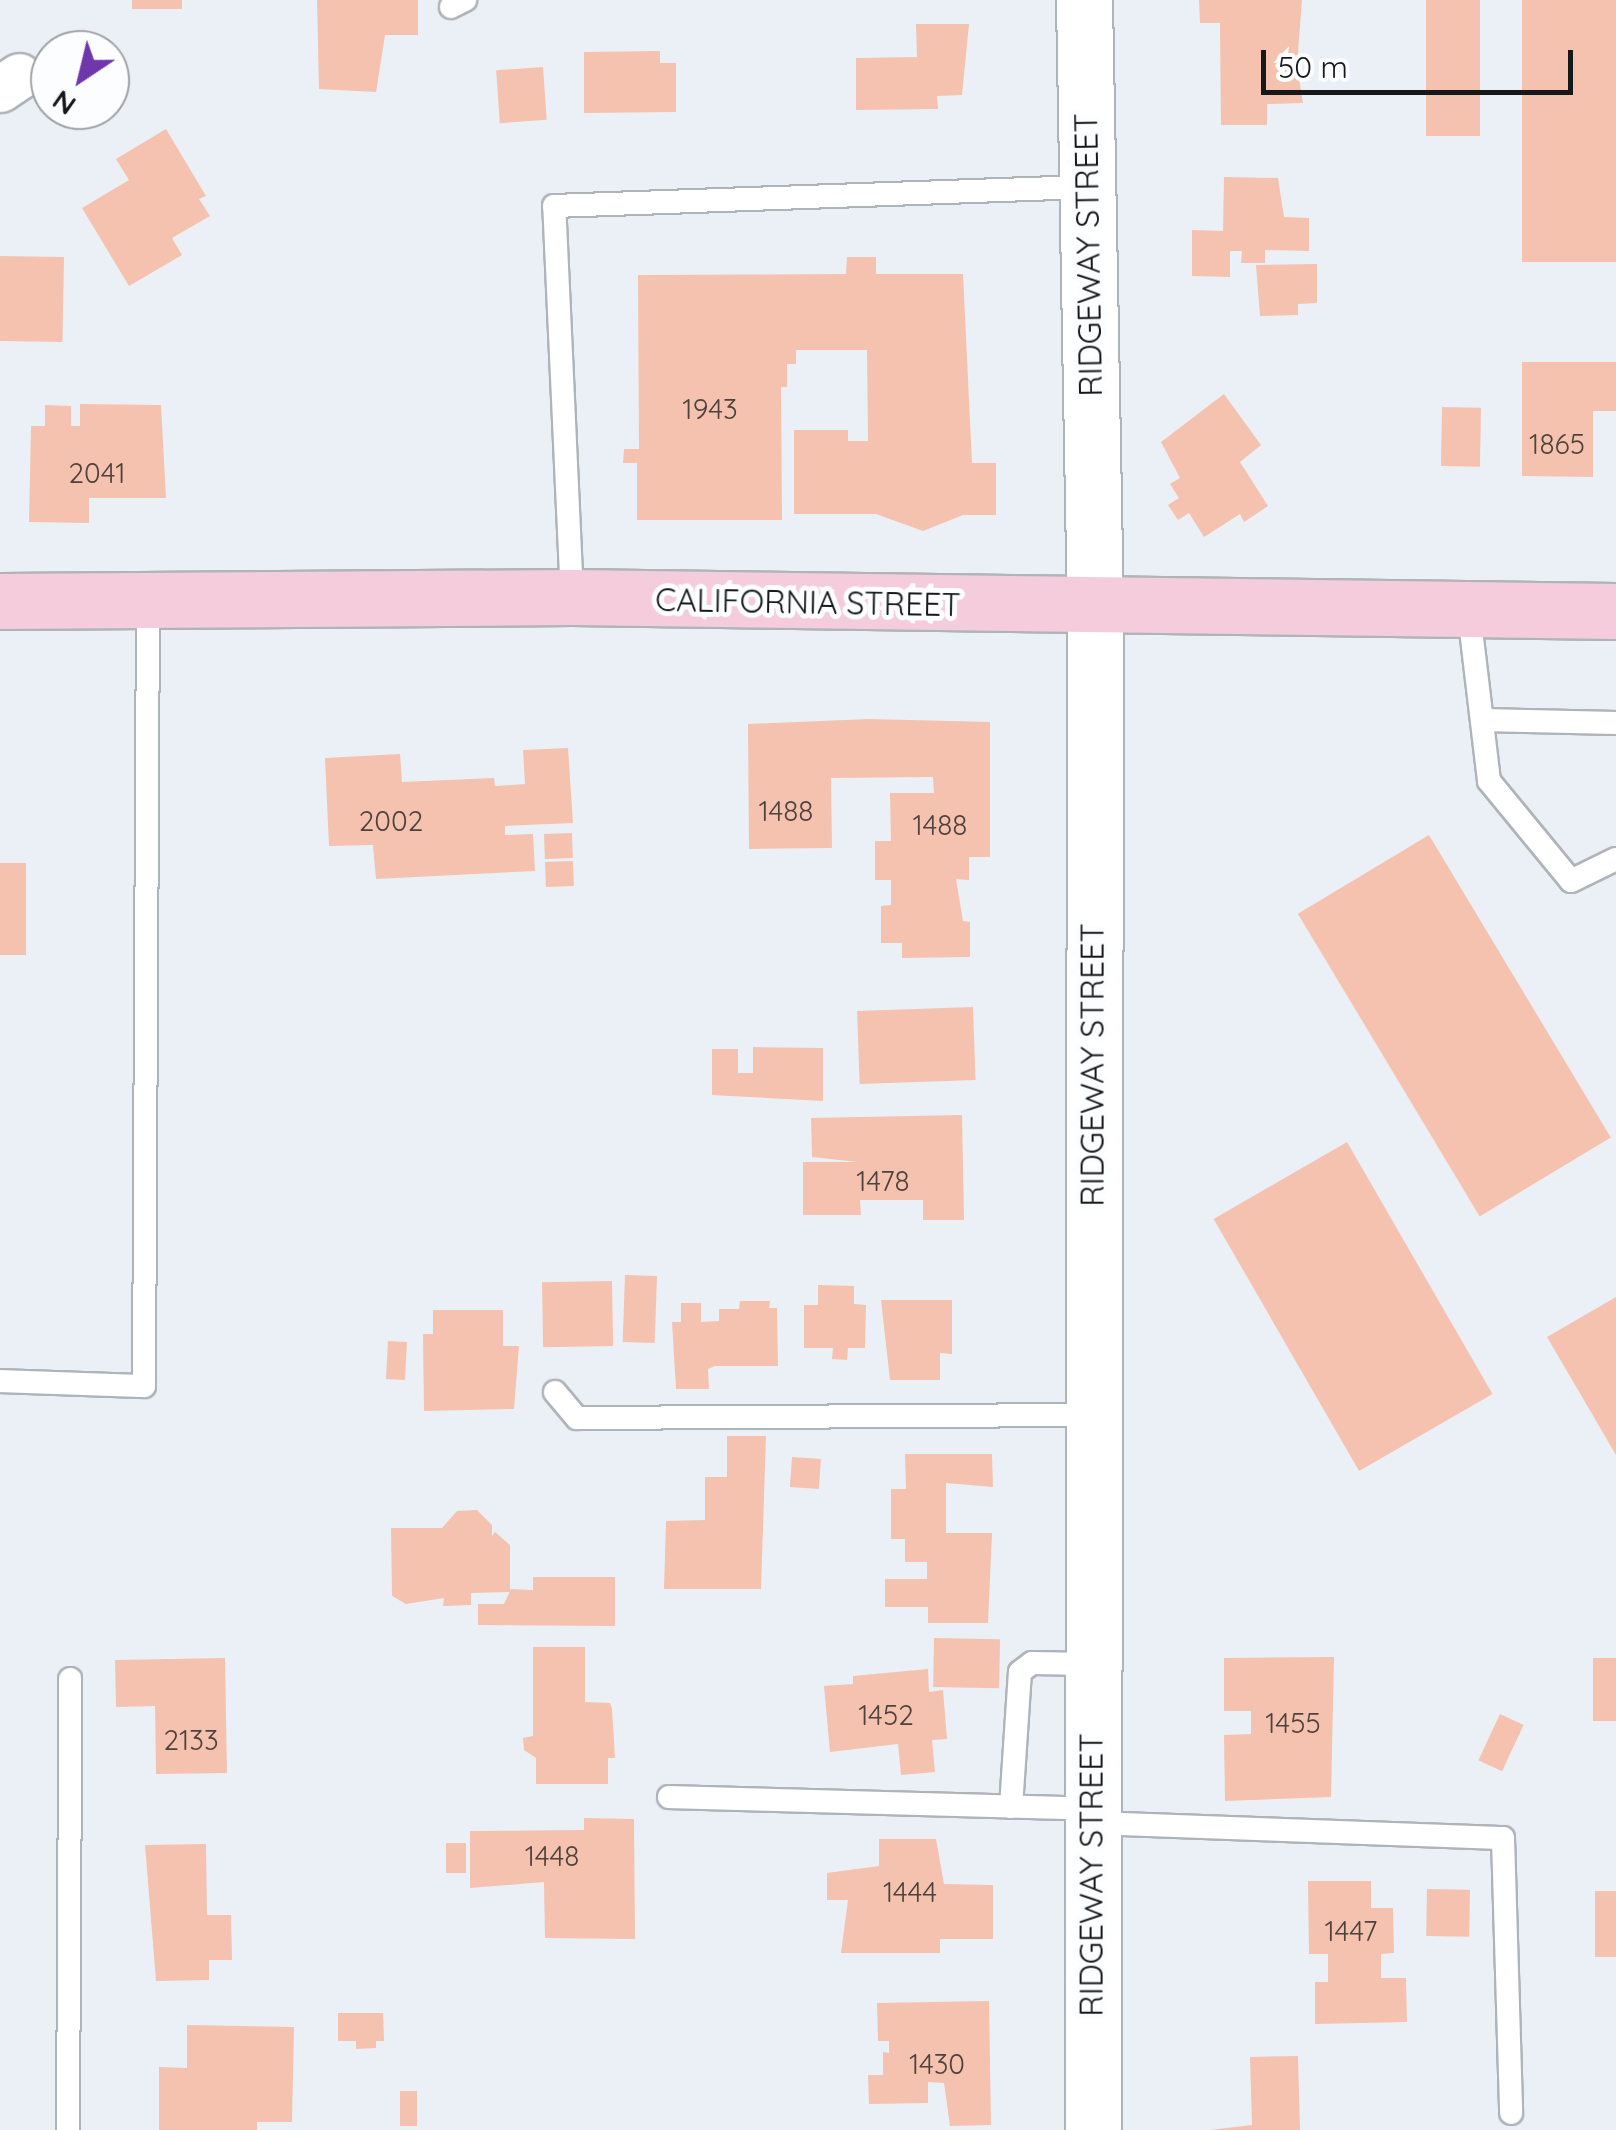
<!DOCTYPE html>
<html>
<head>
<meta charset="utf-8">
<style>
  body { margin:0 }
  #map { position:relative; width:1616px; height:2130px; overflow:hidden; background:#ebf0f6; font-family:Quicksand,sans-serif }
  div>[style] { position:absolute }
  .building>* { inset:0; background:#f4c2ae; transform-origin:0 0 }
  .roads { filter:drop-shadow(2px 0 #afb4b9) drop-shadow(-2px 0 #afb4b9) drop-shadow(0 2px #afb4b9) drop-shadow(0 -2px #afb4b9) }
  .service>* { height:22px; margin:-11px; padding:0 11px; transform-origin:11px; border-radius:11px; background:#fff }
  .minor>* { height:45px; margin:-22.5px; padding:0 22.5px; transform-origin:22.5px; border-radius:22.5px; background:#fff }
  .tertiary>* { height:55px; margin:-27.5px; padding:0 27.5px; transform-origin:27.5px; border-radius:27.5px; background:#fff }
  .secondary>* { height:55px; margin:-27.5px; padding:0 27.5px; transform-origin:27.5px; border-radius:27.5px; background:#f4ccdb }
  span { translate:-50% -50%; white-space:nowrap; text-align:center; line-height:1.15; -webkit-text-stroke:10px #fcfdfe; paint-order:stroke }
  .number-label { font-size:28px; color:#4e423f }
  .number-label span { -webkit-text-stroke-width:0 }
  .street-label { font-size:32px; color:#16181a }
  .north { position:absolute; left:30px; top:30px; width:100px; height:100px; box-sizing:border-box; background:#fcfdfe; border:2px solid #a0a1a3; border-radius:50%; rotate:215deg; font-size:28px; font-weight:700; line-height:40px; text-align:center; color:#16181a }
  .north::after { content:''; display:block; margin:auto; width:35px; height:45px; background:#7037ad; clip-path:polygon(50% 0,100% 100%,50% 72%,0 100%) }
  .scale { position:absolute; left:1261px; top:50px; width:312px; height:45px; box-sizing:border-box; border:5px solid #16181a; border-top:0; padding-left:12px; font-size:30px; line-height:35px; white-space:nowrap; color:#16181a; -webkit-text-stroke:8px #fcfdfe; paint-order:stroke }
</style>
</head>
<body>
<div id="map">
  <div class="building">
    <div style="left:132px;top:0;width:50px;height:9px"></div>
    <div style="clip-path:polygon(317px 0,418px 0,418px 35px,385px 35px,376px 92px,319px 89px)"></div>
    <div style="clip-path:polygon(1199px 0,1302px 0,1297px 65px,1303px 103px,1267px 104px,1267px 125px,1221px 125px,1220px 23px,1200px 23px)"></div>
    <div style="left:1426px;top:0;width:54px;height:136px"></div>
    <div style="left:1522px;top:0;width:94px;height:262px"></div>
    <div style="clip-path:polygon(916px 24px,969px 24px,962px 95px,937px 96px,938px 109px,856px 110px,856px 58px,917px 57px)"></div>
    <div style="clip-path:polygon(660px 51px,660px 63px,676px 63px,676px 112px,584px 113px,584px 52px)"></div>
    <div style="left:543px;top:67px;width:53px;height:47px;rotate:86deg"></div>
    <div style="clip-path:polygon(166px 129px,206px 196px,199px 199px,210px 216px,172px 238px,182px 255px,129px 286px,82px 208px,129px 180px,116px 159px)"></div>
    <div style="clip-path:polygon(1224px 177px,1278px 178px,1284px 217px,1309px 218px,1309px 251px,1265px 250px,1265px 263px,1241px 263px,1242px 251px,1230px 251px,1230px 277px,1192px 276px,1192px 230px,1223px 231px)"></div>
    <div style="left:0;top:256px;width:64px;height:85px;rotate:1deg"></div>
    <div style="clip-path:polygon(847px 257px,876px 257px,876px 274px,963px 274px,972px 463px,996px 463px,996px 515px,963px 515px,923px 531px,876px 514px,794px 514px,794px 430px,848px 430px,848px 441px,868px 441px,867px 350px,796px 350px,796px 364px,787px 364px,787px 387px,781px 387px,782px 520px,637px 520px,637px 463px,623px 463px,624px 449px,639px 449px,638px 275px,846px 274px)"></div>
    <div style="clip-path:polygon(1317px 264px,1317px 303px,1298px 304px,1298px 315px,1260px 316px,1256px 265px)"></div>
    <div style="clip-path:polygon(1522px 362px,1616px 362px,1616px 411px,1593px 411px,1593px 477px,1522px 476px)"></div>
    <div style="clip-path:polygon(1224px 394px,1261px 445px,1240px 462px,1268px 506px,1244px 522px,1240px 514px,1204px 537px,1189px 513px,1178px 520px,1168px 505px,1179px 498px,1170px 484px,1180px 478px,1161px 442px)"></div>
    <div style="clip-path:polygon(80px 404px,161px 405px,166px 498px,89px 498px,89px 523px,29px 522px,31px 426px,45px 426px,45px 405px,71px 406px,71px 426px,80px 426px)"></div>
    <div style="left:1442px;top:407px;width:39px;height:59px;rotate:1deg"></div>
    <div style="clip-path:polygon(869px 719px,990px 722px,990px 857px,969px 857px,969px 880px,956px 879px,963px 921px,970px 922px,970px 957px,902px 958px,902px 943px,881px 943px,881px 906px,891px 905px,891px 880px,875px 880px,875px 841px,891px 841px,890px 793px,934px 793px,933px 777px,831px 778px,832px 848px,749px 849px,748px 724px)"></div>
    <div style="clip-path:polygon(568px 748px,573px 823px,505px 826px,505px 835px,533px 834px,535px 871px,376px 879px,373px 845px,329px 846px,325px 758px,400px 754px,402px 782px,494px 778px,495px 786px,525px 784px,523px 750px)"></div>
    <div style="left:572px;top:833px;width:25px;height:28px;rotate:88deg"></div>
    <div style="left:1429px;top:835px;width:353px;height:153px;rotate:59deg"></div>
    <div style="left:573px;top:861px;width:25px;height:28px;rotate:88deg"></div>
    <div style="left:0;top:863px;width:26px;height:92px"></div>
    <div style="left:973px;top:1007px;width:73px;height:116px;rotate:88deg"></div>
    <div style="clip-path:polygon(753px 1047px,823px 1048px,823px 1101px,712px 1095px,712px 1049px,738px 1049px,738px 1073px,753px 1073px)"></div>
    <div style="clip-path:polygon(962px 1115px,964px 1220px,923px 1220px,923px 1200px,860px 1200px,861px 1215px,803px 1215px,803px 1162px,858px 1162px,812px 1157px,811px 1118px)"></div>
    <div style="left:1347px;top:1142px;width:291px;height:154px;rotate:60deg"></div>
    <div style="left:625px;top:1275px;width:32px;height:67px;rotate:2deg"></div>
    <div style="left:612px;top:1281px;width:65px;height:70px;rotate:89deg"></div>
    <div style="clip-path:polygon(818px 1285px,854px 1286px,854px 1304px,866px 1305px,865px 1348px,848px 1348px,847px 1360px,832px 1359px,833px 1348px,804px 1348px,804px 1305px,818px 1305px)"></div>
    <div style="clip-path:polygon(1616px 1297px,1616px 1455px,1547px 1337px)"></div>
    <div style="clip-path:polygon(881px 1300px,952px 1300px,952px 1354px,940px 1353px,940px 1380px,890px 1380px)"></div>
    <div style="clip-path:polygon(740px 1301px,770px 1301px,769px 1308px,777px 1308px,778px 1366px,715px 1366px,708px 1369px,709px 1389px,676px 1389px,672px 1322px,681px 1322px,681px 1303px,701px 1303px,701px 1322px,719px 1321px,719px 1309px,739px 1309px)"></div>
    <div style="clip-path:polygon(433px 1310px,503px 1310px,503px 1346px,519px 1346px,514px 1409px,424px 1411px,423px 1334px,433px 1334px)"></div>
    <div style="left:388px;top:1341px;width:19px;height:38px;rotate:3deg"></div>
    <div style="clip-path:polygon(727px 1436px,766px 1436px,761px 1589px,664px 1589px,666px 1521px,705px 1520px,705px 1477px,727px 1477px)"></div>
    <div style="clip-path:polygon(905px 1454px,992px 1454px,993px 1487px,946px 1483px,946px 1533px,992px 1533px,988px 1623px,928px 1623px,928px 1607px,885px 1607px,885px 1579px,927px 1579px,927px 1562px,905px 1562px,905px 1539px,891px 1539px,891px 1489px,906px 1489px)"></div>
    <div style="left:792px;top:1457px;width:29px;height:30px;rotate:4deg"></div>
    <div style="clip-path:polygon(477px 1510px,492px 1525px,492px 1536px,495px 1532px,510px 1545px,510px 1592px,471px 1593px,471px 1605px,443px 1606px,444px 1598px,406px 1604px,392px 1596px,391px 1528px,442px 1528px,457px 1511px)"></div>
    <div style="clip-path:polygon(533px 1577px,615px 1577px,615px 1626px,478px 1625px,478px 1604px,504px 1604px,511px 1589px,533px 1590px)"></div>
    <div style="left:934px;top:1638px;width:66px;height:49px;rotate:1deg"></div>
    <div style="clip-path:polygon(533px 1647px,585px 1647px,585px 1702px,610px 1703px,612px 1709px,615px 1758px,608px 1758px,608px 1784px,536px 1784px,536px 1758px,524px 1750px,523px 1738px,533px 1736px)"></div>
    <div style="clip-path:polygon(1334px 1657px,1331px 1797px,1225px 1801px,1224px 1735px,1251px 1734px,1251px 1711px,1224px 1711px,1224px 1658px)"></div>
    <div style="clip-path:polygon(225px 1658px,227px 1773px,156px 1774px,155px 1706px,116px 1707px,115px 1660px)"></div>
    <div style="left:1616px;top:1658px;width:63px;height:23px;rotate:90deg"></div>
    <div style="clip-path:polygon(928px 1669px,929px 1692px,943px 1690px,947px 1739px,932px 1740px,935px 1772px,901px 1775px,898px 1744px,830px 1752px,824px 1686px,853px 1684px,853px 1676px)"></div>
    <div style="left:1500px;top:1714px;width:26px;height:51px;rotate:25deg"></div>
    <div style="clip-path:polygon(584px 1818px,634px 1819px,635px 1939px,545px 1938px,544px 1882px,470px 1888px,470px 1831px,584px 1830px)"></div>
    <div style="clip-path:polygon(879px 1839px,936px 1839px,944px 1884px,993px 1885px,993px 1939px,940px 1939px,940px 1953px,841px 1953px,848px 1900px,827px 1900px,827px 1873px,879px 1866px)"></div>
    <div style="left:446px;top:1843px;width:20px;height:30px"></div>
    <div style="clip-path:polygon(206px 1844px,207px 1915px,231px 1915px,232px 1960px,209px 1960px,209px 1980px,156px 1981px,145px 1845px)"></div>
    <div style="clip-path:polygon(1308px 1881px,1371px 1881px,1371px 1908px,1393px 1908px,1394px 1953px,1381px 1954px,1381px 1978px,1406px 1978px,1407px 2022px,1315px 2024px,1315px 1982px,1328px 1982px,1328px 1954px,1309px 1954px)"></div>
    <div style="left:1427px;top:1889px;width:43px;height:47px;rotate:1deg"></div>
    <div style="left:1595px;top:1891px;width:21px;height:66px"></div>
    <div style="clip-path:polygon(989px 2001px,991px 2125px,950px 2126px,944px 2083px,928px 2082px,928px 2103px,869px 2104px,868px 2075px,883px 2075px,883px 2052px,889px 2053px,889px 2041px,878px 2041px,877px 2003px)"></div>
    <div style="clip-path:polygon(338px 2013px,383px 2013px,384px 2041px,376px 2041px,376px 2048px,356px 2049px,356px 2041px,338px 2041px)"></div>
    <div style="clip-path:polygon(187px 2025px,294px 2027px,292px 2122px,257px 2122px,257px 2130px,159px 2130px,159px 2067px,187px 2068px)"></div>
    <div style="clip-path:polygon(1298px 2056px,1300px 2130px,1210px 2130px,1252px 2125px,1250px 2057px)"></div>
    <div style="left:400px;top:2091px;width:17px;height:35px"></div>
  </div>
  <div class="roads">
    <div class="service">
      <div style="left:451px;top:7px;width:16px;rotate:-27deg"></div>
      <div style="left:572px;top:597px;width:391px;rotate:-92.6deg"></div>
      <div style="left:554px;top:206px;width:531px;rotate:-2.05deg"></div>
      <div style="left:1469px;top:613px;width:169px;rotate:83.2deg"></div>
      <div style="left:1489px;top:781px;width:129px;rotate:50.6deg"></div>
      <div style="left:1571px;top:881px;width:50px;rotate:-26.1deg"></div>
      <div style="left:1482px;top:720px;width:134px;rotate:1.3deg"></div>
      <div style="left:0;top:1381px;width:144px;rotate:2deg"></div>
      <div style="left:144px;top:1386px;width:786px;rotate:-89.71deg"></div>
      <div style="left:555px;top:1392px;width:34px;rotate:50deg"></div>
      <div style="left:577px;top:1418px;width:513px;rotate:-0.34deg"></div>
      <div style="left:669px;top:1797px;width:421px;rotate:1.6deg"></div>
      <div style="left:1011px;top:1807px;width:135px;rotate:-86.2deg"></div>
      <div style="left:1020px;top:1672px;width:15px;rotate:-37deg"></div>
      <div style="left:1032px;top:1663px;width:58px;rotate:1deg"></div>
      <div style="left:1092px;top:1823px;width:411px;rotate:2.1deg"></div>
      <div style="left:1503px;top:1838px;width:275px;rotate:88.3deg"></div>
      <div style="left:68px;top:2130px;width:451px;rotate:-89.7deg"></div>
    </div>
    <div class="minor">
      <div style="left:0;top:89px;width:23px;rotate:-34deg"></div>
    </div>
    <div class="tertiary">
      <div style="left:1084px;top:0;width:609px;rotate:88.97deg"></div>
      <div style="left:1095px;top:609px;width:1521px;rotate:90.08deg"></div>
    </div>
    <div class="secondary">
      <div style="left:0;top:601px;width:572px;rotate:-0.4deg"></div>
      <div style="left:572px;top:597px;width:1044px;rotate:0.77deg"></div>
    </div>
  </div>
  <div class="number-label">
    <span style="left:710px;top:409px">1943</span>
    <span style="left:1557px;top:444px">1865</span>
    <span style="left:97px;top:473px">2041</span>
    <span style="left:786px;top:811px">1488</span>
    <span style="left:391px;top:821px">2002</span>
    <span style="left:940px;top:825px">1488</span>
    <span style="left:883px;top:1181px">1478</span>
    <span style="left:886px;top:1715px">1452</span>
    <span style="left:1293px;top:1723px">1455</span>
    <span style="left:191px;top:1740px">2133</span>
    <span style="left:552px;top:1856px">1448</span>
    <span style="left:910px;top:1892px">1444</span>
    <span style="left:1351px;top:1931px">1447</span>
    <span style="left:937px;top:2064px">1430</span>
  </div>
  <div class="street-label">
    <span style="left:1088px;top:255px;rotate:-91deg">RIDGEWAY STREET</span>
    <span style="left:808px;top:602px;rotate:1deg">CALIFORNIA STREET</span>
    <span style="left:1092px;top:1065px;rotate:-90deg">RIDGEWAY STREET</span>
    <span style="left:1091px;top:1875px;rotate:-90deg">RIDGEWAY STREET</span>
  </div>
  <div class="north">N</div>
  <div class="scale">50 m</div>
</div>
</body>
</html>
